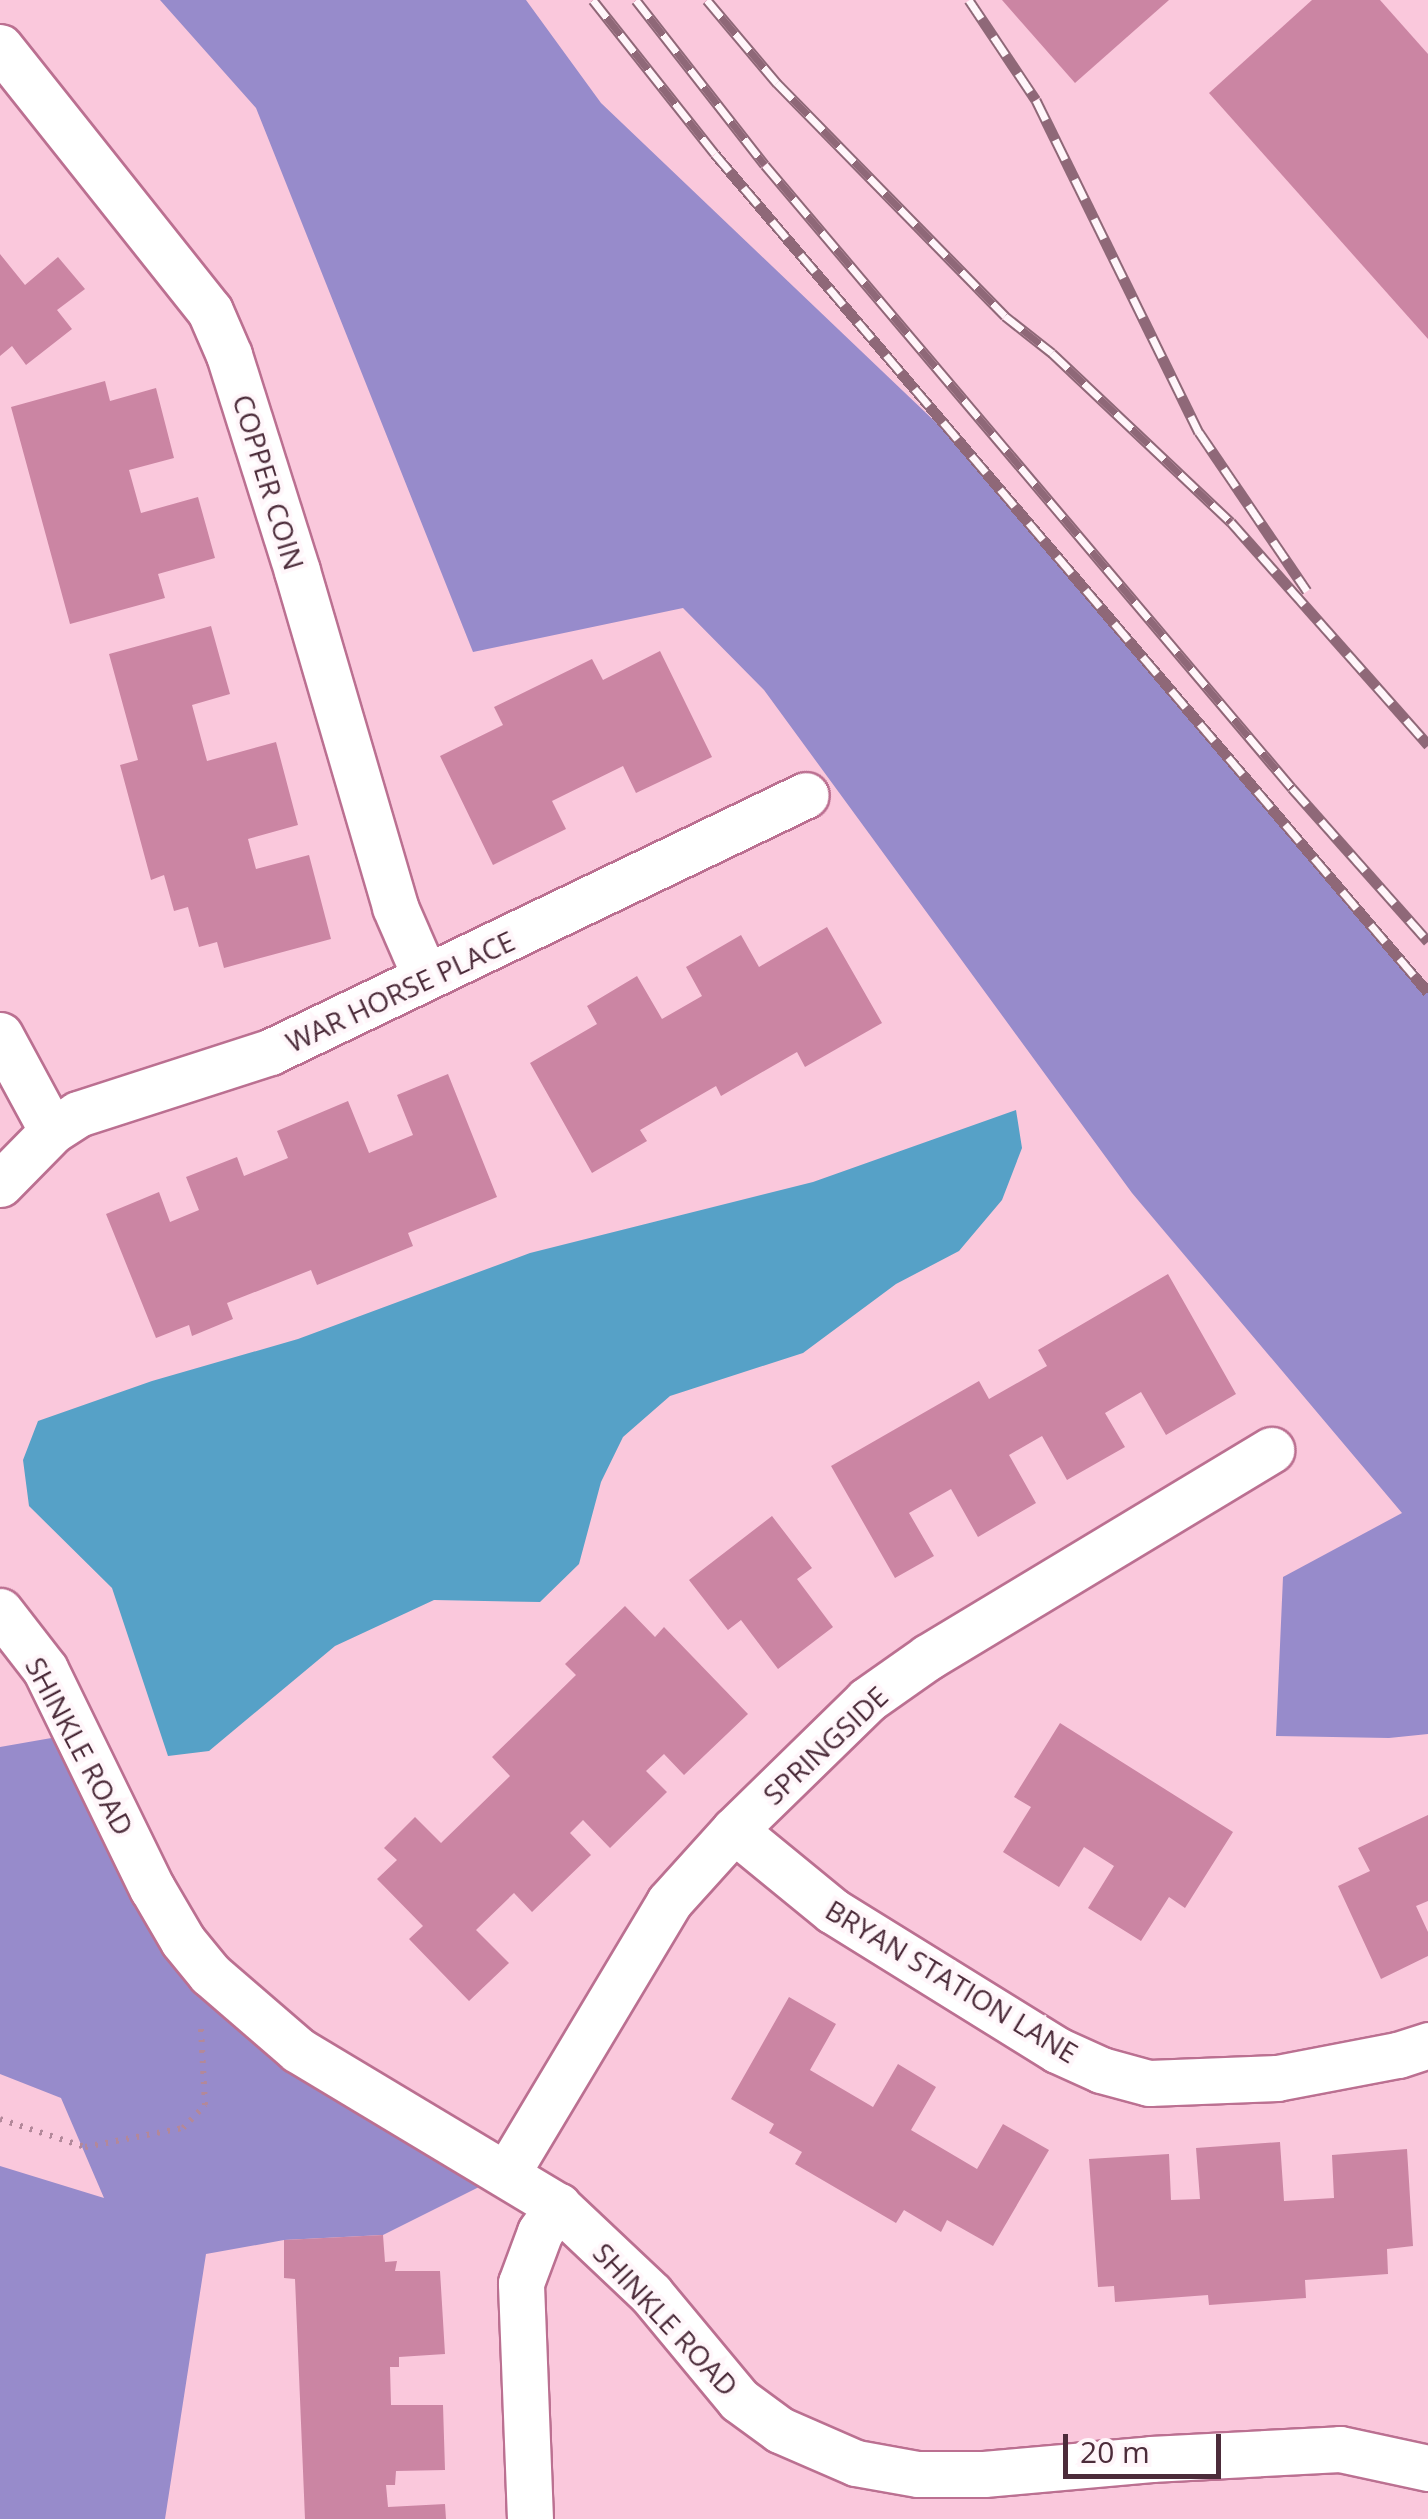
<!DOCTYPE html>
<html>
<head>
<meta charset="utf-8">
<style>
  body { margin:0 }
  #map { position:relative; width:1428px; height:2519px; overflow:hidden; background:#fac8dc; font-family:"Open Sans",sans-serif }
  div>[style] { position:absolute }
  .forest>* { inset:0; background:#978bcb }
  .water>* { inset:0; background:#56a1c7 }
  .building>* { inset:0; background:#cb85a3 }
  .path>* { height:6px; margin-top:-3px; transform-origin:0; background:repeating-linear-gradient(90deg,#b3889a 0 2.5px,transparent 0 10.5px) }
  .roads { filter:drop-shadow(2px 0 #bb7091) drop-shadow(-2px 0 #bb7091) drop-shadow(0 2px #bb7091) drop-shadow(0 -2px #bb7091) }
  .minor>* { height:45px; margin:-22.5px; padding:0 22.5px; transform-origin:22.5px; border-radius:22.5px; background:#fff }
  .rail>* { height:11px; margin-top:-5.5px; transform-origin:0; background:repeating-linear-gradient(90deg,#fff6fa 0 22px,#8f6878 0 44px); box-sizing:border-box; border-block:2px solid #8f6878 }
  span { translate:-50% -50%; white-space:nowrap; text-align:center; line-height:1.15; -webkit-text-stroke:8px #fff6fa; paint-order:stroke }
  .street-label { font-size:28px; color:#4c2c3a }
  .scale { position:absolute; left:1063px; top:2434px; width:158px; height:45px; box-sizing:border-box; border:5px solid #4c2c3a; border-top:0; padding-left:12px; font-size:30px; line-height:35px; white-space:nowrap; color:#4c2c3a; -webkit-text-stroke:8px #fff6fa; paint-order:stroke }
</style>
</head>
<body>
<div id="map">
  <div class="forest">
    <div style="clip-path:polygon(160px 0,526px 0,601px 103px,969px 454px,1428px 992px,1428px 1734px,1389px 1738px,1276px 1736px,1283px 1577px,1402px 1513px,1132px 1193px,764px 690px,683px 608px,473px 652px,256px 108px)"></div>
    <div style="clip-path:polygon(80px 1733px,183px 1941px,507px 2173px,383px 2235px,284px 2240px,206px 2254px,165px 2519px,0 2519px,0 2166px,104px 2198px,61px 2098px,0 2074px,0 1747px)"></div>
  </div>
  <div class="water">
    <div style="clip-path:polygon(1016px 1110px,1022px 1148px,1002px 1200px,959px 1251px,896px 1284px,803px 1353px,670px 1396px,623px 1437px,601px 1482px,579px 1564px,540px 1602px,434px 1600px,335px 1646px,209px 1751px,168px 1756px,112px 1588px,29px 1506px,23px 1460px,38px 1421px,152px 1381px,298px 1339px,530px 1253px,813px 1182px)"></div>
  </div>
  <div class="building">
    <div style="clip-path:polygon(1002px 0,1169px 0,1075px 83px)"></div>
    <div style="clip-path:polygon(1312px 0,1380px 0,1428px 54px,1428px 339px,1209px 93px)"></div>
    <div style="clip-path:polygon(0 254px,25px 285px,58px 257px,85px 289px,57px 310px,72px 329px,26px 365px,12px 346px,0 356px)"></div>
    <div style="clip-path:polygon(105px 381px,110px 401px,156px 388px,174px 458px,129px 470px,141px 513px,198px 497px,215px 558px,158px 574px,165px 598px,70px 624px,11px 407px)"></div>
    <div style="clip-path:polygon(211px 626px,230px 694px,192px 705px,207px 761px,276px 742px,298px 825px,248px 839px,256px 869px,309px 855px,331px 939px,224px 968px,217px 942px,199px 947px,188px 907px,174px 911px,164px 875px,151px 880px,120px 765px,138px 760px,109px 654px)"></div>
    <div style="clip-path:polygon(660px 651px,712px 757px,636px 793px,623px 766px,552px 801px,566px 829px,493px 865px,440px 756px,503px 725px,494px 707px,592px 659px,603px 680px)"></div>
    <div style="clip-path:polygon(827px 927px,882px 1023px,805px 1067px,797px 1052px,721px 1096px,716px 1086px,640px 1130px,647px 1141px,592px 1173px,530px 1063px,597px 1024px,587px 1006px,637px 976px,662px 1019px,702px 996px,686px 967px,741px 935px,759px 967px)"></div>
    <div style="clip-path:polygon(448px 1074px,497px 1197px,408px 1233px,413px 1246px,317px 1285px,311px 1270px,227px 1303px,233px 1319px,192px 1336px,189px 1325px,156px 1338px,106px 1214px,159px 1192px,170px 1222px,199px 1210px,186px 1177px,237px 1157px,244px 1176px,288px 1158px,277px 1131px,348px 1101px,369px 1153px,413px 1135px,397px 1095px)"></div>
    <div style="clip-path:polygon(1168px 1274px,1236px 1394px,1166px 1435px,1141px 1392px,1105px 1413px,1125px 1447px,1067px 1480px,1042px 1436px,1009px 1455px,1036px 1503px,978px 1537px,951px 1489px,909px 1513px,934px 1556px,895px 1578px,831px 1466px,979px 1381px,989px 1399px,1047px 1366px,1038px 1350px)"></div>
    <div style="clip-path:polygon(772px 1516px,812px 1568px,797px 1579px,833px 1627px,778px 1669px,741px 1620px,728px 1630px,689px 1580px)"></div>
    <div style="clip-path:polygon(625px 1606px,655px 1637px,664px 1627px,748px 1714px,684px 1775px,664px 1754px,646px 1771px,667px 1792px,610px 1848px,583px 1820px,570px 1833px,591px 1855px,532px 1912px,514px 1893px,476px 1930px,509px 1963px,469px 2001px,409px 1939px,423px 1926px,377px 1879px,397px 1860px,384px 1848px,415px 1817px,441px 1843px,510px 1776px,492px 1757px,576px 1675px,565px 1664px)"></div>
    <div style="clip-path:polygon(1060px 1723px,1233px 1832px,1185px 1908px,1169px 1897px,1141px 1941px,1088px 1908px,1114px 1866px,1084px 1847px,1059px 1887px,1003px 1852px,1031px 1807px,1014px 1797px)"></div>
    <div style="clip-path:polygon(1428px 1815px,1428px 1901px,1416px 1906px,1428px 1932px,1428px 1956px,1381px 1979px,1338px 1886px,1370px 1871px,1358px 1848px)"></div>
    <div style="clip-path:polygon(789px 1997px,836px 2024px,810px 2070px,873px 2107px,898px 2064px,936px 2087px,911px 2130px,977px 2169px,1003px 2124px,1049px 2150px,993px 2246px,947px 2220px,941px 2232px,904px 2210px,896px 2223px,795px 2164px,802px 2152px,769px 2133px,774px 2124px,731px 2099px)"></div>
    <div style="clip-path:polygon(1280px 2142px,1284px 2201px,1334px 2198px,1332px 2155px,1407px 2149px,1413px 2246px,1387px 2249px,1388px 2274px,1305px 2280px,1306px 2298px,1209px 2305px,1208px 2295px,1115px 2302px,1114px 2286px,1098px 2287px,1089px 2159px,1169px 2154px,1171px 2200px,1200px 2199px,1196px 2148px)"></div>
    <div style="clip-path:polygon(383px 2235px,385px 2262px,397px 2261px,395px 2271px,440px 2271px,445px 2354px,399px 2357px,399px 2367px,390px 2367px,391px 2405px,443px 2405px,445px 2470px,396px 2471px,395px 2485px,386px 2485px,388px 2507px,445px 2504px,446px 2519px,305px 2519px,295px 2279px,284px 2278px,284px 2240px)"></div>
  </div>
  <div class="path">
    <div style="left:0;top:2119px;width:89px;rotate:18.2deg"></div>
    <div style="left:85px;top:2147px;width:100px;rotate:-11deg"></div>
    <div style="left:183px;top:2128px;width:32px;rotate:-46deg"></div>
    <div style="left:205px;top:2105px;width:76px;rotate:-93deg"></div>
  </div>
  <div class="roads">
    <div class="minor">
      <div style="left:0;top:47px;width:337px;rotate:51.5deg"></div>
      <div style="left:210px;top:311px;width:48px;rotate:66.6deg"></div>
      <div style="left:229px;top:355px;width:226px;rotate:72.5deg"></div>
      <div style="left:297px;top:571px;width:350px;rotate:73.7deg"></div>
      <div style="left:395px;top:907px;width:75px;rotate:66.5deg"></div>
      <div style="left:0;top:1035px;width:109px;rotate:61.6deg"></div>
      <div style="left:0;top:1184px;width:74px;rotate:-45.5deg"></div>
      <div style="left:52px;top:1131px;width:31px;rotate:-33deg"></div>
      <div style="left:78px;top:1114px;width:202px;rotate:-17.9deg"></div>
      <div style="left:270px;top:1052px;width:594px;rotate:-25.62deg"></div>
      <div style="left:0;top:1611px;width:73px;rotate:52.2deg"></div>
      <div style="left:45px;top:1669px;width:244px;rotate:64deg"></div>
      <div style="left:152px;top:1888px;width:61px;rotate:59.7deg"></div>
      <div style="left:183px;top:1941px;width:43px;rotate:50.7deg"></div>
      <div style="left:210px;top:1974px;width:116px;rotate:40.8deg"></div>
      <div style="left:298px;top:2050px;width:303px;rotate:31deg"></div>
      <div style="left:558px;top:2206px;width:128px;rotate:43.4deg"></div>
      <div style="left:651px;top:2294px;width:138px;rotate:50.3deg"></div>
      <div style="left:739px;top:2400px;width:51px;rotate:36.2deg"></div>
      <div style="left:780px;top:2430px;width:83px;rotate:23.5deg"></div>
      <div style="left:856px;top:2463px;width:63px;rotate:10.1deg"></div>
      <div style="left:918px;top:2474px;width:66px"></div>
      <div style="left:984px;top:2474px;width:168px;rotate:-5.1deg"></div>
      <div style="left:1151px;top:2459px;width:189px;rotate:-3deg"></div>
      <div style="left:1340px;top:2449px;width:90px;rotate:12.2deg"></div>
      <div style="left:734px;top:1830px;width:128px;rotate:39.3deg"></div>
      <div style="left:833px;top:1911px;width:264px;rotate:31.8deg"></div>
      <div style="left:1057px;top:2050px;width:48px;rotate:24.4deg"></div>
      <div style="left:1101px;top:2070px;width:50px;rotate:15.2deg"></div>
      <div style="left:1149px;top:2083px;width:128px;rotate:-2.2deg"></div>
      <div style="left:1277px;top:2078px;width:123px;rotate:-10.8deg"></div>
      <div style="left:1398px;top:2055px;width:32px;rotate:-18deg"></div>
      <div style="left:507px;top:2173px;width:316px;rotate:-59.1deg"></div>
      <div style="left:669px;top:1902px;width:97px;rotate:-47.9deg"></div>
      <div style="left:734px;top:1830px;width:186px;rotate:-44.3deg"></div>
      <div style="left:867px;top:1700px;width:75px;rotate:-35.2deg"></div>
      <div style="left:928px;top:1657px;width:401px;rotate:-31.1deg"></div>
      <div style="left:530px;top:2519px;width:236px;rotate:-92.2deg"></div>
      <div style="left:521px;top:2283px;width:54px;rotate:-69.6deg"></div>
      <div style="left:540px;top:2232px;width:32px;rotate:-55deg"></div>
    </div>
  </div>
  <div class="rail">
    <div style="left:593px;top:0;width:196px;rotate:51.6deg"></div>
    <div style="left:715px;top:154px;width:1100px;rotate:49.61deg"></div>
    <div style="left:636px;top:0;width:209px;rotate:52deg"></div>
    <div style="left:765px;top:165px;width:816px;rotate:49.77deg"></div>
    <div style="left:1292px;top:788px;width:205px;rotate:48.4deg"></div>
    <div style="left:707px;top:0;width:109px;rotate:49.9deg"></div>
    <div style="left:777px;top:83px;width:326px;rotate:45.6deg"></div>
    <div style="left:1005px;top:316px;width:60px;rotate:38.2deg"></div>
    <div style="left:1052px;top:353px;width:246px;rotate:43.4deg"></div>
    <div style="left:1231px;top:522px;width:298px;rotate:48.5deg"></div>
    <div style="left:969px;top:0;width:120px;rotate:56.2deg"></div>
    <div style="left:1036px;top:100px;width:370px;rotate:63.9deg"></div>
    <div style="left:1199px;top:432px;width:192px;rotate:55.8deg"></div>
  </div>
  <div class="street-label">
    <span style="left:269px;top:482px;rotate:73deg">COPPER COIN</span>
    <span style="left:400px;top:991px;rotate:-25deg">WAR HORSE PLACE</span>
    <span style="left:825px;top:1745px;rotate:-43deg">SPRINGSIDE</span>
    <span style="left:80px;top:1746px;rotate:62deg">SHINKLE ROAD</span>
    <span style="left:952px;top:1981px;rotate:31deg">BRYAN STATION LANE</span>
    <span style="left:666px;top:2319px;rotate:47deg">SHINKLE ROAD</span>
  </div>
  <div class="scale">20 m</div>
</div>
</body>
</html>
